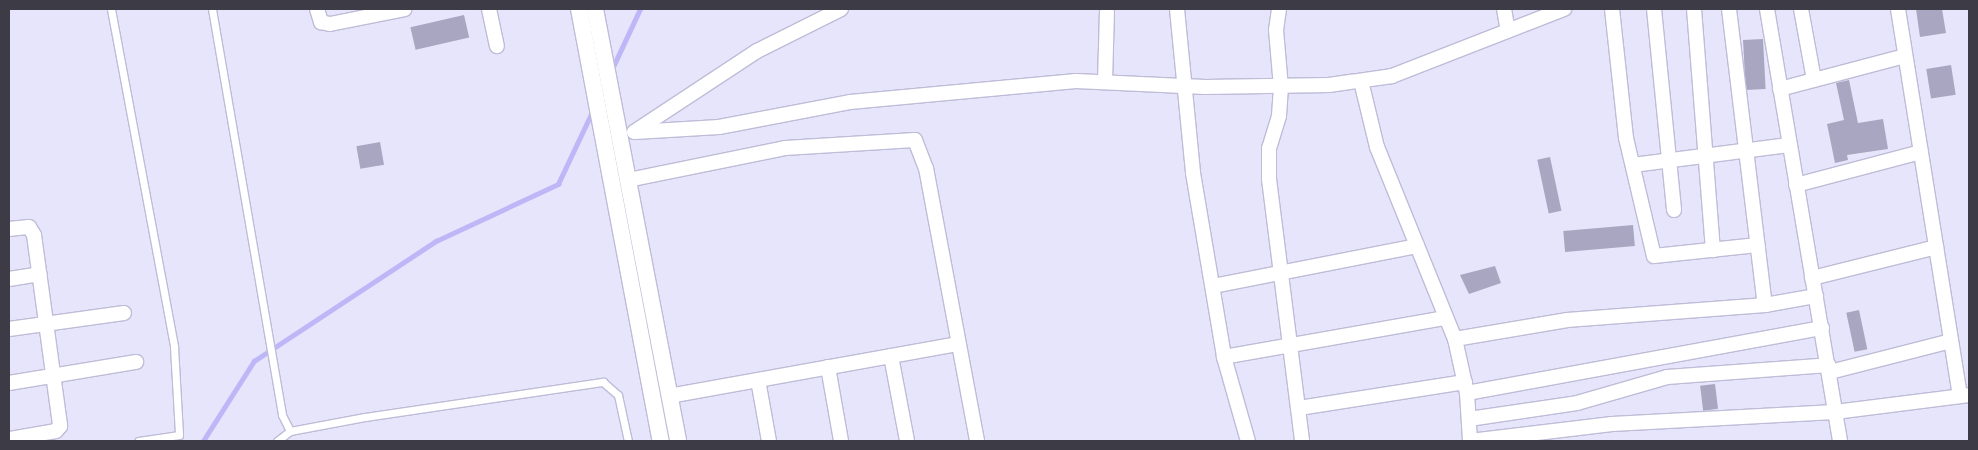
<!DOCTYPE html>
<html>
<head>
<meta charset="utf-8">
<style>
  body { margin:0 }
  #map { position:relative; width:1978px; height:450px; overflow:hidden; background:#e7e5fb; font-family:"PT Sans",sans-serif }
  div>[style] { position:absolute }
  .stream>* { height:4.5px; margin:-2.25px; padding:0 2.25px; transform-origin:2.25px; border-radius:2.25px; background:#beb7f7 }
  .building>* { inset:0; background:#a8a6c0; transform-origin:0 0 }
  .roads { filter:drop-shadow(1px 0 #bebcd7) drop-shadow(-1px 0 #bebcd7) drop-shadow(0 1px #bebcd7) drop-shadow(0 -1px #bebcd7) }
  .service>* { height:7px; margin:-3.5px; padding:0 3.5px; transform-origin:3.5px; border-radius:3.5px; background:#fff }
  .minor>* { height:14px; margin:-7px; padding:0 7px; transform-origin:7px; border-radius:7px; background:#fff }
  .tertiary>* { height:16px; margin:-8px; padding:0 8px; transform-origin:8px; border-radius:8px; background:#fff }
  span { translate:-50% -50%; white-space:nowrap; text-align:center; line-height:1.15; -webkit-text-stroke:4.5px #e7e5fb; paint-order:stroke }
  .frame { position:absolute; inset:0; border:10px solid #3c3b46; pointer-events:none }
</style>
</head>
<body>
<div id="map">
  <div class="stream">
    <div style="left:612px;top:69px;width:66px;rotate:-65deg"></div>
    <div style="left:203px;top:441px;width:95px;rotate:-57.5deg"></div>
    <div style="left:254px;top:361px;width:218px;rotate:-33.4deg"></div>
    <div style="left:436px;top:241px;width:135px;rotate:-25deg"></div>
    <div style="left:558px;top:184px;width:82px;rotate:-64.7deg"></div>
  </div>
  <div class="building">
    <div style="clip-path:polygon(1916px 9px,1942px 9px,1946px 33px,1920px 37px)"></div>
    <div style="left:464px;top:15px;width:23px;height:55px;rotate:77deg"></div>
    <div style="left:1763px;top:39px;width:50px;height:20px;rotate:87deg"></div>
    <div style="left:1951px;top:65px;width:30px;height:25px;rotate:81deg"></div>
    <div style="clip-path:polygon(1849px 80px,1858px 123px,1883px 119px,1888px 149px,1847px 155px,1848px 160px,1835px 163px,1827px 124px,1844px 120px,1836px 83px)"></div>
    <div style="left:380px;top:142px;width:23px;height:24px;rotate:80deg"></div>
    <div style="left:1550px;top:157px;width:55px;height:13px;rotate:78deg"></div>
    <div style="left:1633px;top:225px;width:21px;height:70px;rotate:85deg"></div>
    <div style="clip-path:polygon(1495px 266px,1501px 283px,1469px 294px,1460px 275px)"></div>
    <div style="left:1859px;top:310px;width:40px;height:13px;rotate:78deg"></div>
    <div style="left:1715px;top:384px;width:25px;height:15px;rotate:83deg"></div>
  </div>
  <div class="roads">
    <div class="service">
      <div style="left:111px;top:9px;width:344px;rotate:79.4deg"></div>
      <div style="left:174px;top:347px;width:88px;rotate:86.7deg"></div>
      <div style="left:179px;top:435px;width:41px;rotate:171.7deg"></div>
      <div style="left:212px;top:9px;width:412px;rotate:80.2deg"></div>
      <div style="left:282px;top:415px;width:18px;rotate:63deg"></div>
      <div style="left:277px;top:441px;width:16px;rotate:-38deg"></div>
      <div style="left:290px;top:431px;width:76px;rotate:-10.6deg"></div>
      <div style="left:365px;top:417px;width:241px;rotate:-8.4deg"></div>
      <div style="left:603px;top:382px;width:20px;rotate:41deg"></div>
      <div style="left:618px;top:395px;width:47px;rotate:77.7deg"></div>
    </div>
    <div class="minor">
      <div style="left:317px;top:9px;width:14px;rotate:73deg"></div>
      <div style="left:321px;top:22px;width:9px;rotate:13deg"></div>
      <div style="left:330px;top:24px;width:76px;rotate:-11.3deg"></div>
      <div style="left:489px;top:9px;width:38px;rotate:78deg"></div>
      <div style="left:1177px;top:9px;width:165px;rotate:84.4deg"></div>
      <div style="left:1193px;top:173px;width:187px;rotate:80.4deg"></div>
      <div style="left:1224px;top:357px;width:225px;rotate:-10deg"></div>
      <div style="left:1279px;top:9px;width:21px;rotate:98deg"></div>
      <div style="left:1276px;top:30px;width:57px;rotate:85deg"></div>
      <div style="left:1281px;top:87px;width:29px;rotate:94deg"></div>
      <div style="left:1279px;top:116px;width:34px;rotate:107deg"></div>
      <div style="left:1269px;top:148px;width:31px;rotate:90deg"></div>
      <div style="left:1269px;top:179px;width:264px;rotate:82.8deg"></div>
      <div style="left:1504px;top:9px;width:22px;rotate:80deg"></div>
      <div style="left:1612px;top:9px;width:130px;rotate:83.8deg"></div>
      <div style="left:1626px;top:138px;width:121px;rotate:76.7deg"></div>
      <div style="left:1654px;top:256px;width:104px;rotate:-6.1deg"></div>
      <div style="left:1654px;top:9px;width:202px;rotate:84.3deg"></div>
      <div style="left:1694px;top:9px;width:242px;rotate:85.5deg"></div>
      <div style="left:1729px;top:9px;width:298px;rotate:83.1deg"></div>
      <div style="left:1767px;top:9px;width:438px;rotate:80.4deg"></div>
      <div style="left:1801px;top:9px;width:72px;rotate:79.6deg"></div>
      <div style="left:1898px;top:9px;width:392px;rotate:80.9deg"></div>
      <div style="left:1361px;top:81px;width:68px;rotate:76.4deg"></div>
      <div style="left:1377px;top:147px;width:207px;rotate:67.9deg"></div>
      <div style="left:1455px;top:339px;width:55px;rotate:77.5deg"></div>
      <div style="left:1467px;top:393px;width:48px;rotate:86.4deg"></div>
      <div style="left:1105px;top:82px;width:70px;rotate:-88.4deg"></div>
      <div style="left:1780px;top:89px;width:129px;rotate:-14.8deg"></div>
      <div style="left:634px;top:132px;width:147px;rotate:-33.4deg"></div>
      <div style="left:757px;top:51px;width:94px;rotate:-26.6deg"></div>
      <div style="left:635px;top:132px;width:84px;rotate:-3.4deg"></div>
      <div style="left:719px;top:127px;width:133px;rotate:-10.8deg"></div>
      <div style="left:850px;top:102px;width:227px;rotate:-5.3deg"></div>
      <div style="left:1076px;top:81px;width:129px;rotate:2.7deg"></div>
      <div style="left:1205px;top:87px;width:124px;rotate:-0.9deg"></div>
      <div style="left:1329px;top:85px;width:64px;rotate:-8.1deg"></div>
      <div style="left:1392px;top:76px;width:185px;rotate:-21.3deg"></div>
      <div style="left:1633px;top:165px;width:157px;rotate:-7.3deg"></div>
      <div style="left:628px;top:180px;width:160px;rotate:-11.5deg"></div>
      <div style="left:785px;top:148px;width:130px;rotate:-3.5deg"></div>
      <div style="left:915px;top:140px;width:30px;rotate:69deg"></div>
      <div style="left:926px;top:168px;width:278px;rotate:79.4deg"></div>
      <div style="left:1796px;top:185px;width:129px;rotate:-14.8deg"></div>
      <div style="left:9px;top:229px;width:20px;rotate:-6deg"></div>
      <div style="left:29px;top:227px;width:9px;rotate:58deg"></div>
      <div style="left:34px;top:235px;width:193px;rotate:82.2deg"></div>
      <div style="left:60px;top:426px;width:6px;rotate:129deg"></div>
      <div style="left:56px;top:431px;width:48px;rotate:170.3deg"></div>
      <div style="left:1812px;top:278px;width:128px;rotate:-14deg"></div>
      <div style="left:9px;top:279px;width:31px;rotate:-9deg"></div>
      <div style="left:1213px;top:286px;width:208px;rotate:-11.1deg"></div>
      <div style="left:9px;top:329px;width:116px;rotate:-7.9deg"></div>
      <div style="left:1455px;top:339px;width:114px;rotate:-9.6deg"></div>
      <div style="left:1567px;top:320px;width:199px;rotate:-4.3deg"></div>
      <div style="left:1765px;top:305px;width:52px;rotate:-10deg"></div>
      <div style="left:891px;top:356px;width:86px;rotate:79.3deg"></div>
      <div style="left:1224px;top:357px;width:87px;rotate:74.1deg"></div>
      <div style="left:828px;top:367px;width:75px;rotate:80deg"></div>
      <div style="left:1830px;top:372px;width:125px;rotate:-14.4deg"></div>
      <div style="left:758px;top:380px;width:62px;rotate:79.8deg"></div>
      <div style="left:9px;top:383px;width:129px;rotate:-9.4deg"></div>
      <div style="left:1467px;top:393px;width:361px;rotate:-10.4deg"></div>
      <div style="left:669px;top:396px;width:294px;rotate:-10.2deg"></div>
      <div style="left:1299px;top:408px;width:168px;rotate:-8.9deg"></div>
      <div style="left:1469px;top:419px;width:109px;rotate:-8.4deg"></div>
      <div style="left:1577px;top:403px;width:94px;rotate:-16.1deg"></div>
      <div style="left:1667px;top:377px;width:162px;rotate:-4.2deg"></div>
      <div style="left:1470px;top:441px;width:143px;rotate:-6.8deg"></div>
      <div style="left:1612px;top:424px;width:223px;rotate:-3.1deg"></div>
      <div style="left:1835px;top:412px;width:135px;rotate:-7.2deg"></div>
    </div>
    <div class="tertiary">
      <div style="left:579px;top:9px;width:440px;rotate:79.3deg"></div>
      <div style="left:595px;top:9px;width:440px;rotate:79.1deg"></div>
    </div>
  </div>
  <div class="frame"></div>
</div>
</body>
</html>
